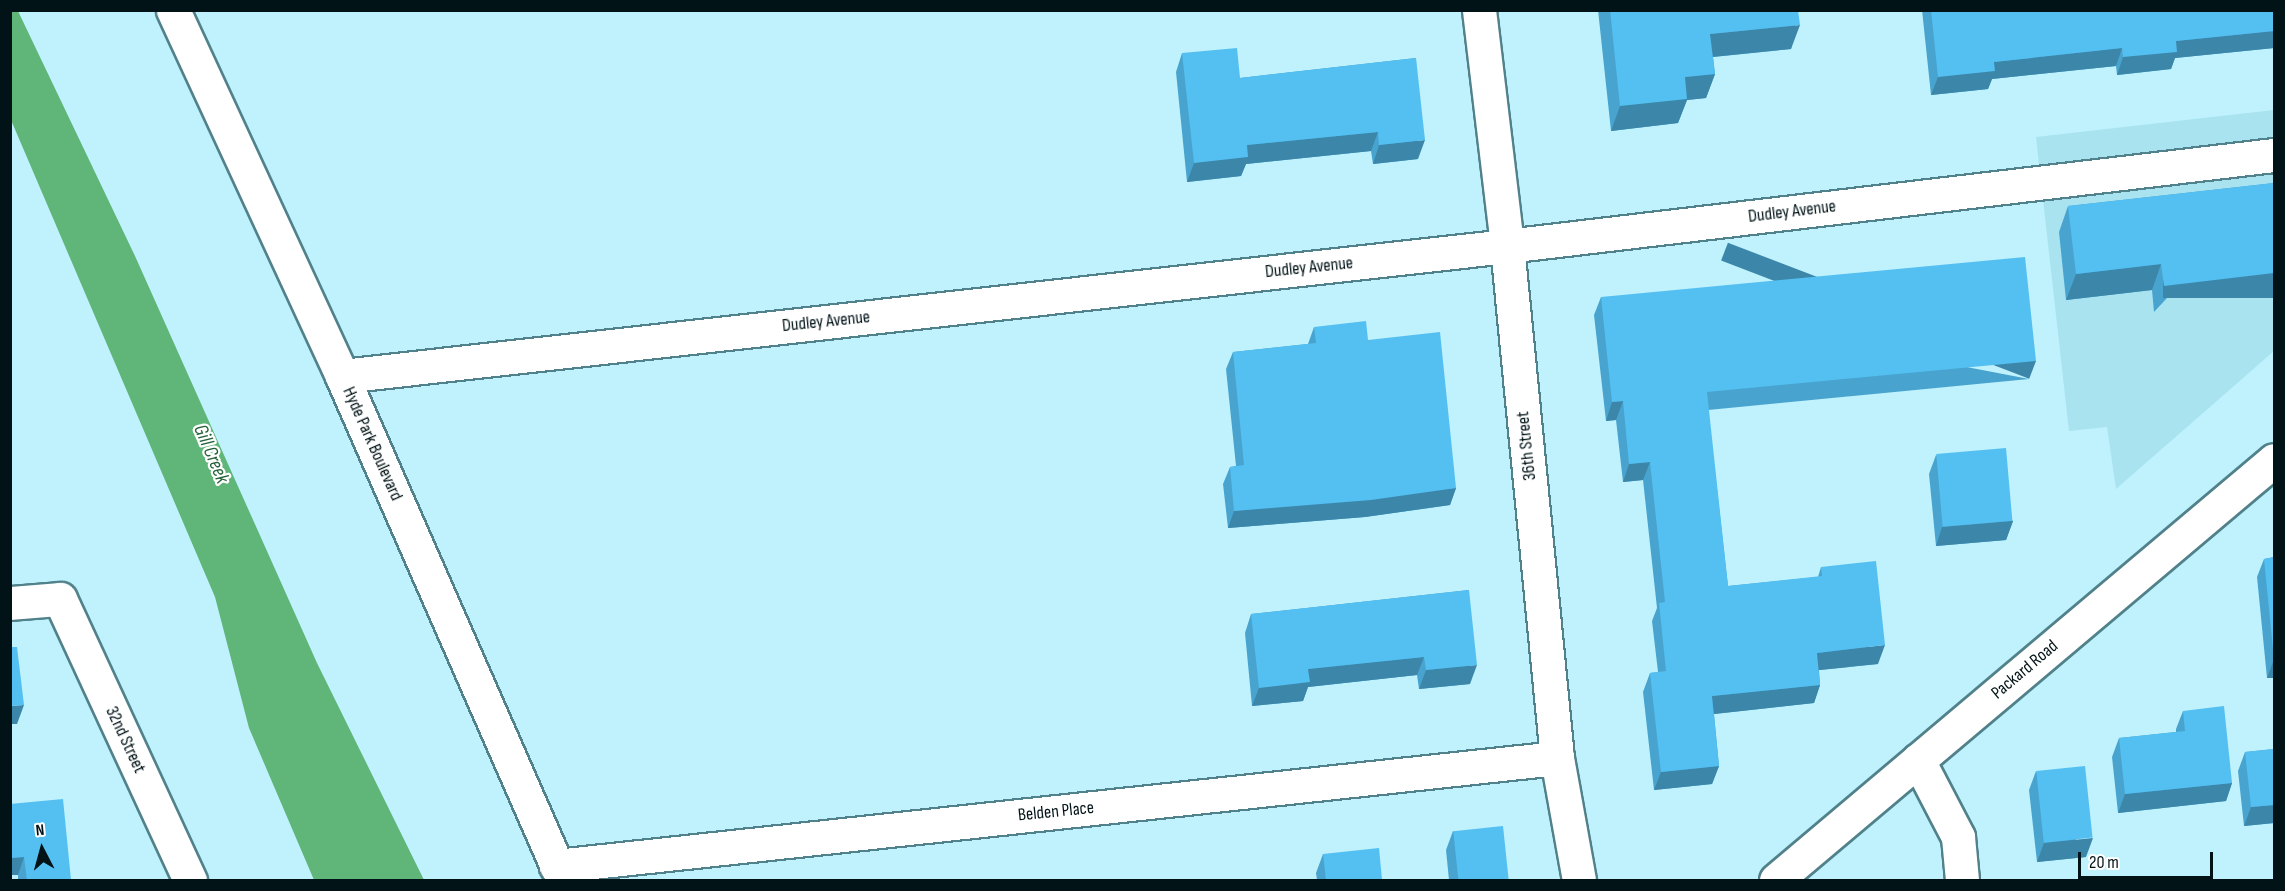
<!DOCTYPE html>
<html>
<head>
<meta charset="utf-8">
<style>
  body { margin:0 }
  #map { position:relative; width:2285px; height:891px; overflow:hidden; background:#bff2fd; font-family:"Sofia Sans Condensed",sans-serif }
  div>[style] { position:absolute }
  .built>* { inset:0; background:#a8e3ef }
  .water>* { inset:0; background:#60b579 }
  .roads { filter:drop-shadow(2px 0 #51818a) drop-shadow(-2px 0 #51818a) drop-shadow(0 2px #51818a) drop-shadow(0 -2px #51818a) }
  .minor>* { height:33px; margin:-16.5px; padding:0 16.5px; transform-origin:16.5px; border-radius:16.5px; background:#fff }
  .major>* { height:33px; margin:-16.5px; padding:0 16.5px; transform-origin:16.5px; border-radius:16.5px; background:#fff }
  .wall>* { inset:0; background:#48a4cf }
  .shaded-wall>* { inset:0; background:#3b86a9; transform-origin:0 0 }
  .building>* { inset:0; background:#54bff1; transform-origin:0 0 }
  span { translate:-50% -50%; white-space:nowrap; text-align:center; line-height:1.15; -webkit-text-stroke:4.5px #fff; paint-order:stroke }
  .street-label { font-size:18px; color:#021317 }
  .water-label { font-size:20px; color:#256139; font-style:italic }
  .frame { position:absolute; inset:0; border:12px solid #021317; pointer-events:none }
  .north { position:absolute; left:12px; top:819px; width:60px; height:60px; -webkit-text-stroke:4px #fff; paint-order:stroke; rotate:354deg; font-size:16px; font-weight:700; line-height:24px; text-align:center; color:#021317 }
  .north::after { content:''; display:block; margin:auto; width:21px; height:27px; background:#021317; clip-path:polygon(50% 0,100% 100%,50% 72%,0 100%) }
  .scale { position:absolute; left:2078px; top:852px; width:135px; height:27px; box-sizing:border-box; border:3px solid #021317; border-top:0; padding-left:8px; font-size:18px; line-height:21px; white-space:nowrap; color:#021317; -webkit-text-stroke:4px #fff; paint-order:stroke }
</style>
</head>
<body>
<div id="map">
  <div class="built">
    <div style="clip-path:polygon(2274px 110px,2274px 351px,2116px 489px,2107px 427px,2069px 431px,2036px 137px)"></div>
  </div>
  <div class="water">
    <div style="clip-path:polygon(11px 10px,18px 11px,135px 256px,317px 663px,424px 880px,314px 880px,249px 728px,215px 597px,11px 120px)"></div>
  </div>
  <div class="roads">
    <div class="minor">
      <div style="left:1479px;top:10px;width:238px;rotate:83.2deg"></div>
      <div style="left:1507px;top:246px;width:514px;rotate:84.42deg"></div>
      <div style="left:1557px;top:758px;width:124px;rotate:79.8deg"></div>
      <div style="left:342px;top:376px;width:1172px;rotate:-6.37deg"></div>
      <div style="left:1507px;top:246px;width:772px;rotate:-6.77deg"></div>
      <div style="left:10px;top:603px;width:50px;rotate:-4.6deg"></div>
      <div style="left:60px;top:599px;width:310px;rotate:65.2deg"></div>
      <div style="left:1918px;top:760px;width:87px;rotate:62.5deg"></div>
      <div style="left:1958px;top:837px;width:43px;rotate:84.7deg"></div>
      <div style="left:556px;top:866px;width:1007px;rotate:-6.16deg"></div>
      <div style="left:1776px;top:880px;width:651px;rotate:-40.14deg"></div>
    </div>
    <div class="major">
      <div style="left:173px;top:10px;width:403px;rotate:65.2deg"></div>
      <div style="left:342px;top:376px;width:550px;rotate:66.32deg"></div>
    </div>
  </div>
  <div class="wall">
    <div style="clip-path:polygon(1598px 10px,1798px 10px,1791px 49px,1713px 57px,1715px 74px,1706px 98px,1687px 100px,1678px 123px,1611px 131px)"></div>
    <div style="clip-path:polygon(1922px 10px,2274px 10px,2274px 48px,2175px 58px,2171px 69px,2117px 75px,2116px 66px,1992px 79px,1988px 89px,1931px 95px)"></div>
    <div style="clip-path:polygon(1182px 53px,1240px 78px,1416px 58px,1418px 159px,1373px 164px,1371px 151px,1246px 164px,1241px 176px,1187px 182px,1176px 72px)"></div>
    <div style="clip-path:polygon(2274px 183px,2154px 312px,2152px 290px,2066px 300px,2059px 232px,2068px 206px)"></div>
    <div style="clip-path:polygon(1601px 297px,2029px 379px,1708px 410px,1728px 586px,1818px 577px,1821px 567px,1878px 664px,1819px 670px,1820px 685px,1814px 703px,1714px 714px,1719px 766px,1712px 784px,1654px 790px,1643px 692px,1650px 673px,1658px 672px,1652px 621px,1657px 608px,1643px 480px,1623px 482px,1616px 420px,1606px 421px,1594px 315px)"></div>
    <div style="clip-path:polygon(1314px 327px,1368px 340px,1456px 488px,1450px 505px,1365px 517px,1228px 528px,1223px 484px,1230px 467px,1236px 466px,1226px 369px,1233px 352px,1308px 344px)"></div>
    <div style="clip-path:polygon(1936px 455px,2013px 521px,2006px 540px,1936px 546px,1929px 474px)"></div>
    <div style="clip-path:polygon(2274px 557px,2274px 678px,2267px 678px,2257px 577px,2264px 559px)"></div>
    <div style="clip-path:polygon(1469px 590px,1470px 684px,1419px 689px,1417px 675px,1308px 687px,1303px 701px,1252px 706px,1245px 633px,1251px 614px)"></div>
    <div style="clip-path:polygon(2183px 711px,2232px 783px,2226px 801px,2118px 813px,2112px 757px,2119px 738px,2176px 732px,2176px 729px)"></div>
    <div style="clip-path:polygon(2274px 749px,2274px 823px,2244px 826px,2238px 771px,2245px 752px)"></div>
    <div style="clip-path:polygon(2036px 771px,2086px 857px,2037px 862px,2029px 790px)"></div>
    <div style="clip-path:polygon(10px 804px,71px 880px,18px 880px,18px 875px,10px 875px)"></div>
    <div style="clip-path:polygon(1453px 831px,1509px 880px,1449px 880px,1446px 850px)"></div>
    <div style="clip-path:polygon(1323px 854px,1382px 880px,1317px 880px,1316px 873px)"></div>
  </div>
  <div class="shaded-wall">
    <div style="clip-path:polygon(1800px 25px,1791px 49px,1702px 58px,1710px 34px)"></div>
    <div style="clip-path:polygon(2274px 31px,2274px 48px,2175px 58px,2171px 69px,2117px 75px,2123px 57px,2176px 41px)"></div>
    <div style="clip-path:polygon(2122px 48px,2116px 66px,1992px 79px,1988px 89px,1931px 95px,1938px 77px,1994px 62px)"></div>
    <div style="clip-path:polygon(1715px 74px,1706px 98px,1687px 100px,1678px 123px,1611px 131px,1620px 106px,1685px 77px)"></div>
    <div style="clip-path:polygon(1378px 132px,1371px 151px,1246px 164px,1241px 176px,1187px 182px,1194px 163px,1247px 145px)"></div>
    <div style="clip-path:polygon(1425px 140px,1418px 159px,1373px 164px,1379px 145px)"></div>
    <div style="clip-path:polygon(2161px 264px,2152px 290px,2066px 300px,2076px 274px)"></div>
    <div style="left:2274px;top:273px;width:25px;height:111px;rotate:90deg"></div>
    <div style="left:2036px;top:361px;width:19px;height:330px;rotate:111deg"></div>
    <div style="clip-path:polygon(1623px 401px,1616px 420px,1606px 421px,1612px 402px)"></div>
    <div style="clip-path:polygon(1650px 462px,1643px 480px,1623px 482px,1629px 464px)"></div>
    <div style="clip-path:polygon(1456px 488px,1450px 505px,1365px 517px,1228px 528px,1234px 511px)"></div>
    <div style="clip-path:polygon(2013px 521px,2006px 540px,1936px 546px,1942px 527px)"></div>
    <div style="clip-path:polygon(1885px 645px,1878px 664px,1810px 671px,1817px 653px)"></div>
    <div style="clip-path:polygon(1424px 657px,1417px 675px,1308px 687px,1303px 701px,1252px 706px,1259px 688px,1308px 669px)"></div>
    <div style="clip-path:polygon(2274px 659px,2274px 678px,2267px 678px)"></div>
    <div style="clip-path:polygon(1477px 665px,1470px 684px,1419px 689px,1426px 670px)"></div>
    <div style="clip-path:polygon(1820px 685px,1814px 703px,1705px 715px,1712px 696px)"></div>
    <div style="clip-path:polygon(24px 705px,17px 724px,10px 724px,10px 706px)"></div>
    <div style="clip-path:polygon(1719px 766px,1712px 784px,1654px 790px,1661px 772px)"></div>
    <div style="clip-path:polygon(2232px 783px,2226px 801px,2118px 813px,2125px 794px)"></div>
    <div style="clip-path:polygon(2274px 805px,2274px 823px,2244px 826px,2251px 807px)"></div>
    <div style="clip-path:polygon(2093px 838px,2086px 857px,2037px 862px,2044px 843px)"></div>
    <div style="clip-path:polygon(24px 857px,18px 875px,10px 875px,10px 858px)"></div>
  </div>
  <div class="building">
    <div style="clip-path:polygon(1610px 10px,1798px 10px,1800px 25px,1710px 34px,1715px 74px,1685px 77px,1687px 99px,1620px 106px)"></div>
    <div style="clip-path:polygon(1931px 10px,2274px 10px,2274px 31px,2176px 41px,2177px 52px,2123px 57px,2122px 48px,1994px 62px,1995px 71px,1938px 77px)"></div>
    <div style="clip-path:polygon(1237px 48px,1240px 78px,1416px 58px,1425px 140px,1379px 145px,1378px 132px,1247px 145px,1248px 157px,1194px 163px,1182px 53px)"></div>
    <div style="clip-path:polygon(2274px 183px,2274px 273px,2164px 286px,2161px 264px,2076px 274px,2068px 206px)"></div>
    <div style="clip-path:polygon(2025px 257px,2036px 361px,1707px 392px,1728px 586px,1822px 576px,1821px 567px,1876px 561px,1885px 645px,1817px 653px,1820px 685px,1712px 696px,1719px 766px,1661px 772px,1650px 673px,1666px 671px,1659px 603px,1665px 602px,1650px 462px,1629px 464px,1623px 401px,1612px 402px,1601px 297px)"></div>
    <div style="clip-path:polygon(1366px 321px,1368px 340px,1440px 332px,1456px 488px,1371px 500px,1234px 511px,1230px 467px,1244px 465px,1233px 352px,1316px 343px,1314px 327px)"></div>
    <div style="left:2006px;top:448px;width:73px;height:70px;rotate:85deg"></div>
    <div style="clip-path:polygon(2274px 557px,2274px 659px,2264px 559px)"></div>
    <div style="clip-path:polygon(1469px 590px,1477px 665px,1426px 670px,1424px 657px,1308px 669px,1310px 682px,1259px 688px,1251px 614px)"></div>
    <div style="clip-path:polygon(10px 647px,17px 647px,24px 705px,10px 706px)"></div>
    <div style="clip-path:polygon(2224px 706px,2232px 783px,2125px 794px,2119px 738px,2185px 731px,2183px 711px)"></div>
    <div style="clip-path:polygon(2274px 749px,2274px 805px,2251px 807px,2245px 752px)"></div>
    <div style="left:2085px;top:766px;width:72px;height:49px;rotate:84deg"></div>
    <div style="clip-path:polygon(63px 799px,71px 880px,27px 880px,24px 857px,10px 858px,10px 804px)"></div>
    <div style="left:1503px;top:826px;width:54px;height:50px;rotate:84deg"></div>
    <div style="clip-path:polygon(1379px 848px,1382px 880px,1326px 880px,1323px 854px)"></div>
  </div>
  <div class="street-label">
    <span style="left:1792px;top:212px;rotate:-7deg">Dudley Avenue</span>
    <span style="left:1309px;top:268px;rotate:-6deg">Dudley Avenue</span>
    <span style="left:826px;top:322px;rotate:-6deg">Dudley Avenue</span>
    <span style="left:372px;top:444px;rotate:66deg">Hyde Park Boulevard</span>
    <span style="left:1527px;top:446px;rotate:-96deg">36th Street</span>
    <span style="left:2025px;top:670px;rotate:-40deg">Packard Road</span>
    <span style="left:125px;top:740px;rotate:65deg">32nd Street</span>
    <span style="left:1056px;top:812px;rotate:-6deg">Belden Place</span>
  </div>
  <div class="water-label">
    <span style="left:211px;top:454px;rotate:67deg">Gill Creek</span>
  </div>
  <div class="frame"></div>
  <div class="north">N</div>
  <div class="scale">20 m</div>
</div>
</body>
</html>
